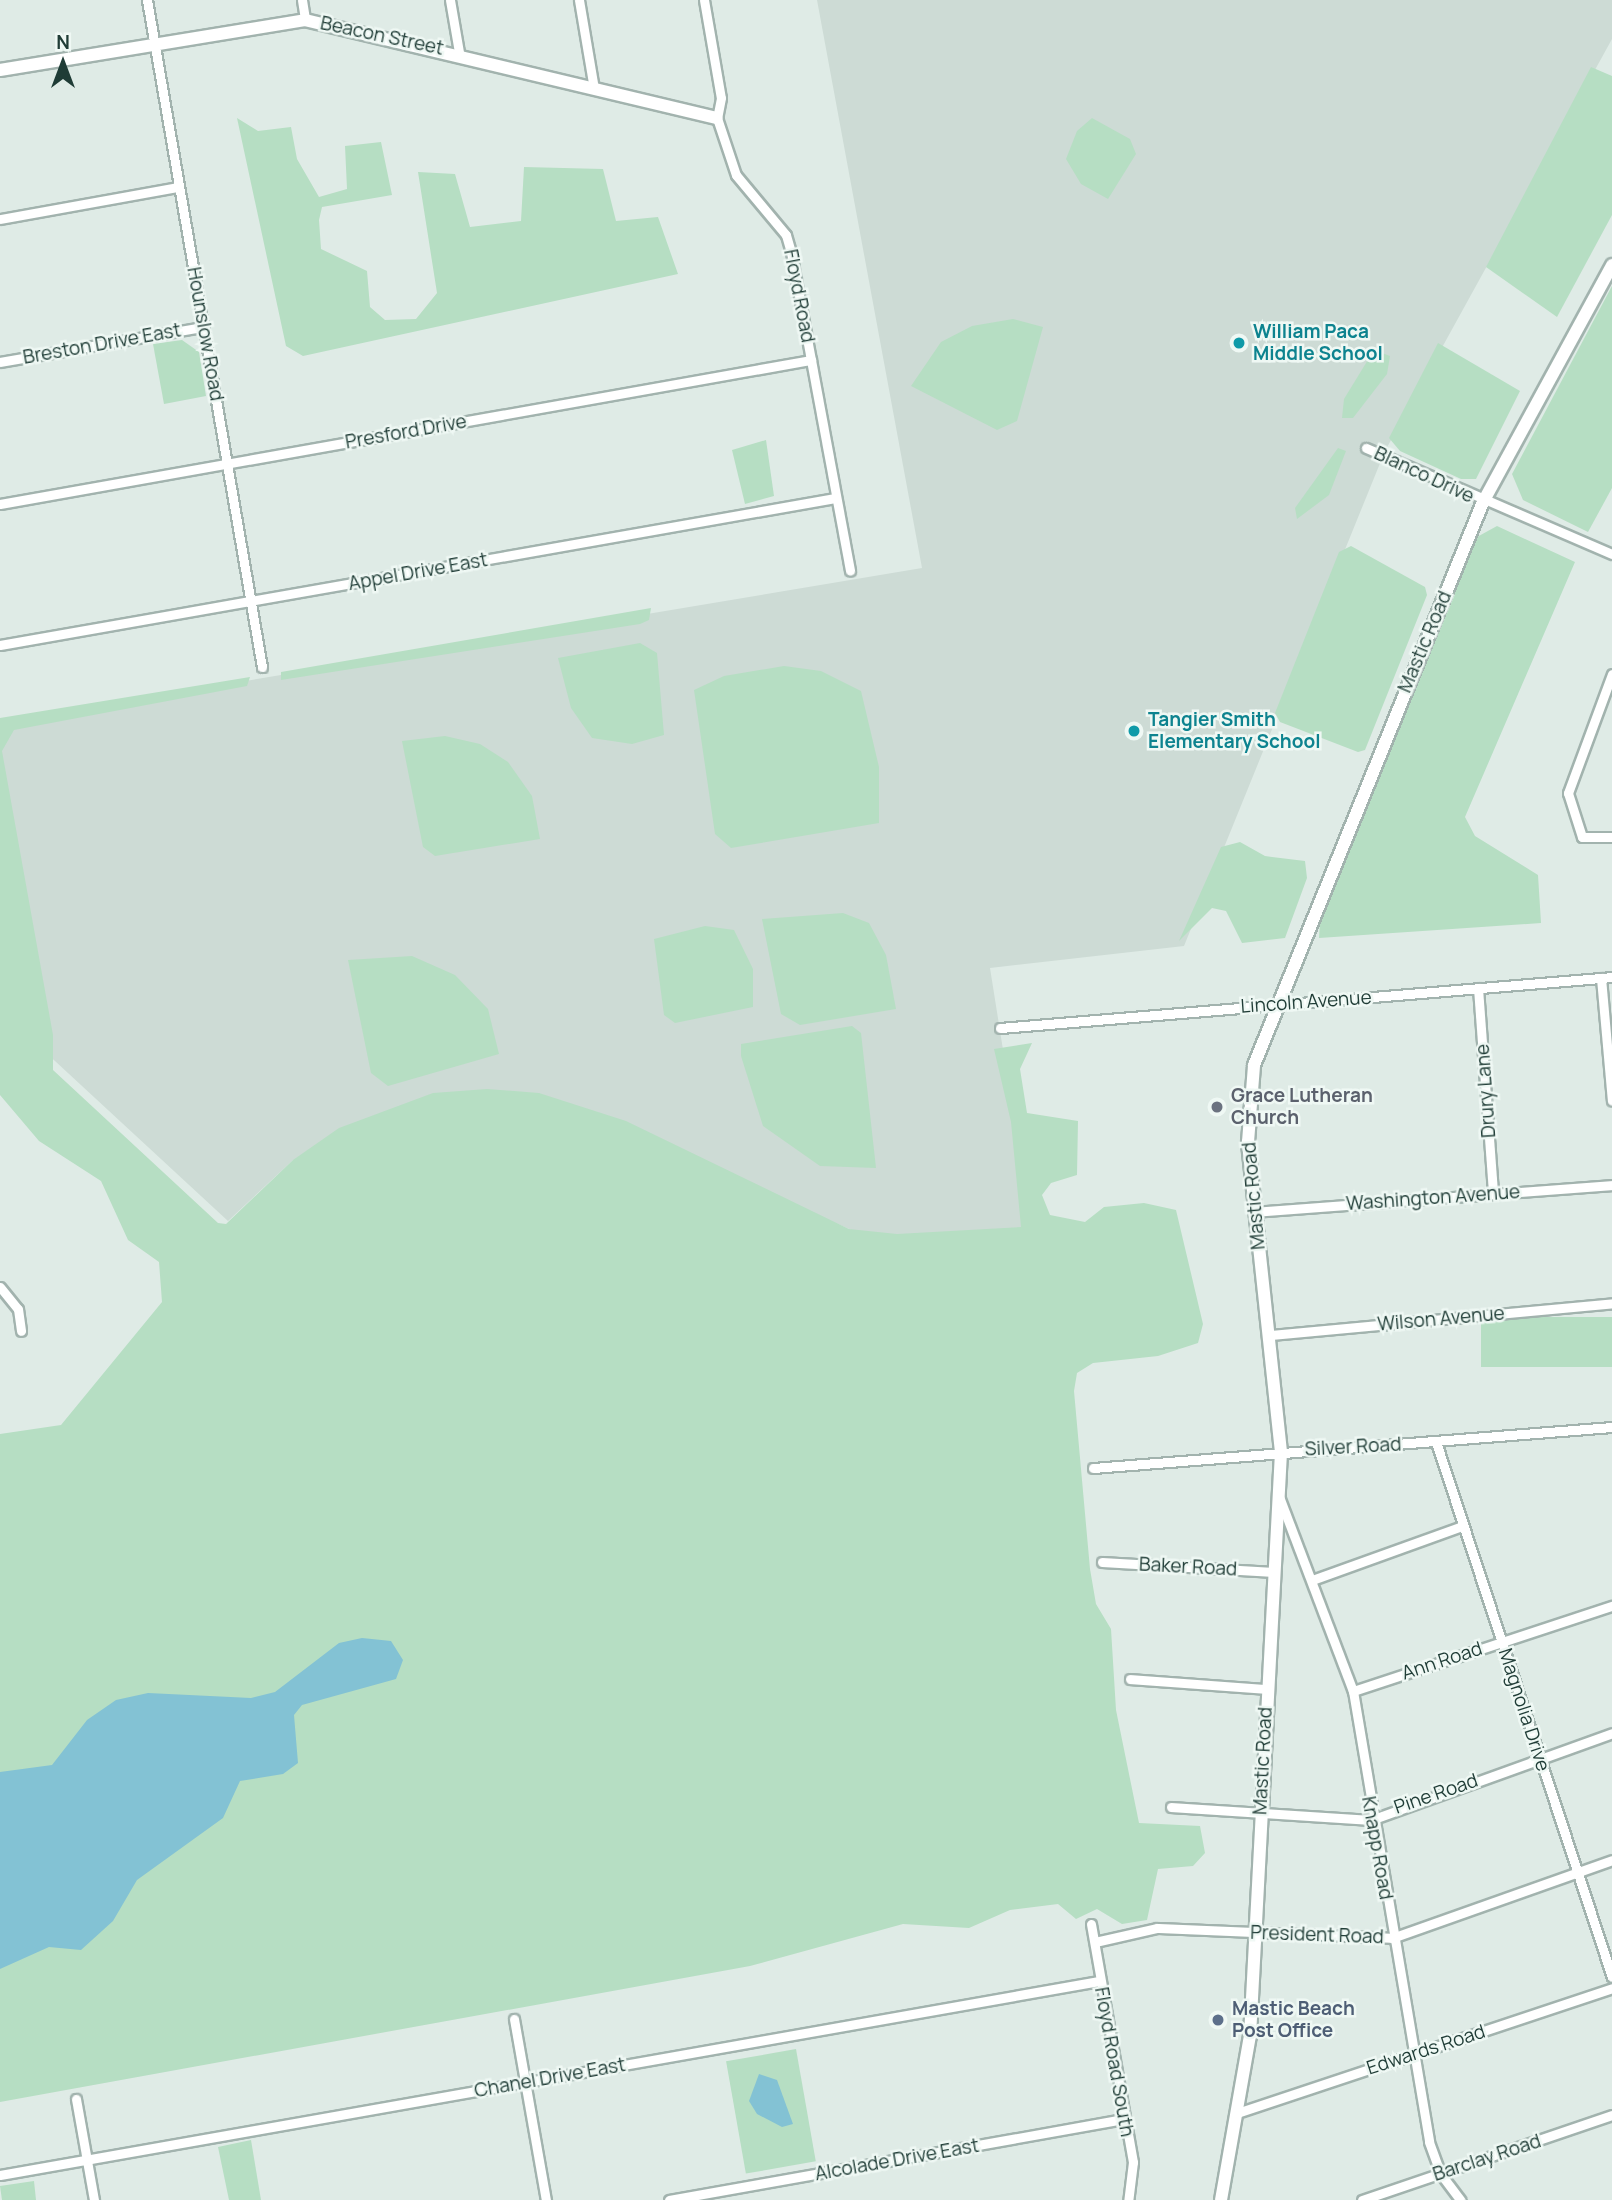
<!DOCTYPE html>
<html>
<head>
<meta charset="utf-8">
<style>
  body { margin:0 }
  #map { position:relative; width:1612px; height:2200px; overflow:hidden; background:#dfebe6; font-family:Manrope,sans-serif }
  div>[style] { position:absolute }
  .built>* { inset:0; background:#cddbd5 }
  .green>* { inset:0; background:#b6dec3; transform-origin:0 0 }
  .water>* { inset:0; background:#83c2d4 }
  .roads { filter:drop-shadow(2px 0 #a2b3ae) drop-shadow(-2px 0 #a2b3ae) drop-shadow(0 2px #a2b3ae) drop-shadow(0 -2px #a2b3ae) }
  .street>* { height:9px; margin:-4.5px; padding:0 4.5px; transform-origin:4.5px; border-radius:4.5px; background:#fff }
  .secondary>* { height:12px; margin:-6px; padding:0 6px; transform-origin:6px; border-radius:6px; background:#fff }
  .dots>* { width:19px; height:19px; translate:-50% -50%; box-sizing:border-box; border:4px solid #eff8f4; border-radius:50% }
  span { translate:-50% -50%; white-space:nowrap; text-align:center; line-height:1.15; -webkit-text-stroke:5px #eff8f4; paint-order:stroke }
  .street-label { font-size:19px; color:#1f3c36 }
  .culture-label { font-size:19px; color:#0d838f; font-weight:700 }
  .left { translate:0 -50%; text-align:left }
  .worship-label { font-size:19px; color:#5b616d; font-weight:700 }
  .service-label { font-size:19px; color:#4e5e75; font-weight:700 }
  .north { position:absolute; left:28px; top:28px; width:70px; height:70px; -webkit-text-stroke:5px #eff8f4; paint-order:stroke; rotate:0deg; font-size:19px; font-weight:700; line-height:28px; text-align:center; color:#1f3c36 }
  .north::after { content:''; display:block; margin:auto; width:24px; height:32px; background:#1f3c36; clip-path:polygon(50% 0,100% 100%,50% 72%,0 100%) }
</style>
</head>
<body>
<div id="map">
  <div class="built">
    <div style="clip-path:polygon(817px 0,1612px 0,1612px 39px,1385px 451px,1184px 946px,990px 968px,1035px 1251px,865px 1236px,736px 1179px,293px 1160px,228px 1221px,42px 1049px,0 777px,0 722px,922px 568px)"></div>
  </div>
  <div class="green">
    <div style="clip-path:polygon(1591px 67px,1612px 76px,1612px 215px,1557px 317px,1486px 267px)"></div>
    <div style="clip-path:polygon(237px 118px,258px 131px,291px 127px,297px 159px,319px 197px,347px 189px,345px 146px,381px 142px,392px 195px,322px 207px,319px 220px,321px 249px,367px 271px,370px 307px,385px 320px,416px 319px,437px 293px,418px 172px,455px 174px,470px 227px,521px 221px,524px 167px,603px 169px,616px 221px,658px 217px,678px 274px,303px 356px,286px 346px)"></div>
    <div style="clip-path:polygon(1092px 118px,1130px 139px,1136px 154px,1108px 199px,1081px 184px,1066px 159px,1077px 131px)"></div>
    <div style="clip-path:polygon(1612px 286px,1612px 488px,1588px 532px,1523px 500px,1512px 474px)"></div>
    <div style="clip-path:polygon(1013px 319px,1043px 327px,1017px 421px,997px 430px,911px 386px,941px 342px,972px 326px)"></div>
    <div style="clip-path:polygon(182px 340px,199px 352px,206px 396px,164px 404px,153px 344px)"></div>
    <div style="clip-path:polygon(1438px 343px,1520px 391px,1476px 479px,1461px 479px,1400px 451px,1389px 438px)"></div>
    <div style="clip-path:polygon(1374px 350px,1390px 356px,1387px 374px,1353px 418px,1342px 418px,1344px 399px)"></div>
    <div style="clip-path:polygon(766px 440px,774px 496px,745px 504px,732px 450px)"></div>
    <div style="clip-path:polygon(1338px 448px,1346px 451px,1329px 495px,1297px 519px,1295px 508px)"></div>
    <div style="clip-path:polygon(1497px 526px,1575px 562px,1465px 817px,1475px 836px,1538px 875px,1541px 923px,1319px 938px,1320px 921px,1477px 537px)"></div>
    <div style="clip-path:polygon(1351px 546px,1425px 587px,1427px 595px,1365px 750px,1358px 752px,1280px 722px,1275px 713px,1339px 552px)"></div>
    <div style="clip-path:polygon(651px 608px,649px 620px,640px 624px,281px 680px,281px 672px)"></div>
    <div style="clip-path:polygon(640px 643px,657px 653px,664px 735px,632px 744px,592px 738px,571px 708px,558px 658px)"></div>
    <div style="clip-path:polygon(784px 666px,821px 671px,861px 691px,879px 767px,879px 823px,731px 848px,715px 834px,694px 690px,724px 676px)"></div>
    <div style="clip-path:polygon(250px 677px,247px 686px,14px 730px,2px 751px,53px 1035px,53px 1070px,218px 1223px,226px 1224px,293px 1160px,339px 1128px,433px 1093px,487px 1089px,539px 1093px,626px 1121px,849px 1229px,897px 1234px,1021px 1227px,1011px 1122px,994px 1049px,1032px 1043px,1020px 1069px,1027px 1113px,1078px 1121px,1077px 1175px,1051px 1183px,1042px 1195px,1050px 1215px,1085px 1222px,1104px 1207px,1144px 1203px,1176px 1210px,1203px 1324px,1198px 1343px,1158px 1356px,1093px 1363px,1077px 1373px,1074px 1391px,1090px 1569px,1096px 1604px,1111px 1629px,1116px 1710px,1139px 1823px,1200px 1826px,1205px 1853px,1193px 1866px,1158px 1869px,1147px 1920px,1122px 1924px,1097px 1909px,1076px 1919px,1058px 1904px,1010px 1910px,969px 1928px,903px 1924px,750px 1966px,0 2102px,0 1434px,61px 1425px,162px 1302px,159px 1262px,128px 1240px,101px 1181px,39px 1141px,0 1095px,0 718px)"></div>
    <div style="clip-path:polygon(445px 736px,480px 744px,508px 762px,532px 796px,540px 839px,435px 856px,423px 847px,402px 741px)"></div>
    <div style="clip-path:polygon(1240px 842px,1265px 856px,1305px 861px,1307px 878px,1285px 938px,1242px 943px,1226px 911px,1212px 908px,1179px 941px,1221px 847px)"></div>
    <div style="clip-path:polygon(843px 913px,869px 923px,886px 955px,896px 1009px,800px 1025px,781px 1014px,762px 919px)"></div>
    <div style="clip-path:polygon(705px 926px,734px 930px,753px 969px,753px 1007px,675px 1023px,664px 1015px,654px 939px)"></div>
    <div style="clip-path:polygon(412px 956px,455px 975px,488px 1009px,499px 1054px,388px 1086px,371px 1073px,348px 960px)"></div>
    <div style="clip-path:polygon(852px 1026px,861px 1033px,876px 1168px,820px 1166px,763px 1126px,741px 1056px,741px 1044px)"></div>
    <div style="left:1612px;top:1317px;width:50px;height:131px;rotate:90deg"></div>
    <div style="left:796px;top:2049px;width:114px;height:71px;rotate:80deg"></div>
    <div style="clip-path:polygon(251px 2140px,261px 2200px,229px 2200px,218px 2147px)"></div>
    <div style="clip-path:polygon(34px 2181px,36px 2200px,2px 2200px,0 2186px)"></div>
  </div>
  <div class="water">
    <div style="clip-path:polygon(362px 1638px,391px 1641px,403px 1660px,396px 1679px,302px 1705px,294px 1715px,298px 1763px,283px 1774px,240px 1781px,223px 1818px,137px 1880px,113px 1921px,81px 1950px,49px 1947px,0 1969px,0 1772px,52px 1765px,87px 1720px,116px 1700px,148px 1693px,251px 1698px,275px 1692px,339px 1643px)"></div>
    <div style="clip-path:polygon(759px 2074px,777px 2080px,793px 2124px,782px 2127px,757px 2114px,749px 2101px)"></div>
  </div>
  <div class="roads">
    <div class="street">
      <div style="left:147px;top:0;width:677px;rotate:80.22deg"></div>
      <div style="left:302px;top:0;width:20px;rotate:81deg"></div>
      <div style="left:450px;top:0;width:53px;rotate:80.2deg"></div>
      <div style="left:579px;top:0;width:90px;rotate:80.4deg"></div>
      <div style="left:704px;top:0;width:99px;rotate:80.2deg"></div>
      <div style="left:721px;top:98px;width:20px;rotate:101deg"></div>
      <div style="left:717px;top:118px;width:60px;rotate:71.6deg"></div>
      <div style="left:736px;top:175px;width:78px;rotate:50.2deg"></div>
      <div style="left:786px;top:235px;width:18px;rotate:74deg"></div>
      <div style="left:791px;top:252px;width:324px;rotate:79.5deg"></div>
      <div style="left:0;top:219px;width:181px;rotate:-10.2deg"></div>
      <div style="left:0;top:362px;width:206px;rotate:-9.8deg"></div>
      <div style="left:1366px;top:448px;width:268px;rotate:23.3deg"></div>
      <div style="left:0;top:504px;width:824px;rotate:-10.07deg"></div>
      <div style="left:0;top:645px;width:848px;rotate:-9.98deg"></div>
      <div style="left:1612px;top:674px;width:127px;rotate:110.3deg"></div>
      <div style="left:1568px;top:793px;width:46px;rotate:72.3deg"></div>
      <div style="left:1582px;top:837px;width:30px"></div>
      <div style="left:1601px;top:978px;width:123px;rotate:84.9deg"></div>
      <div style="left:1478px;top:988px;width:207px;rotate:85.8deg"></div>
      <div style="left:1000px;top:1028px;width:614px;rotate:-4.76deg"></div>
      <div style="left:1254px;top:1212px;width:359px;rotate:-4.3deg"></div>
      <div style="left:0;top:1287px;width:28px;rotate:51deg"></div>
      <div style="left:18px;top:1309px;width:22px;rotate:82deg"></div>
      <div style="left:1270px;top:1335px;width:343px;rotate:-5.3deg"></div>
      <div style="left:1436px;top:1442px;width:563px;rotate:71.79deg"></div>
      <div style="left:1093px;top:1468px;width:521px;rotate:-4.52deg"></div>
      <div style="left:1280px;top:1499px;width:205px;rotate:69.2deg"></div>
      <div style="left:1353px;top:1691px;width:457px;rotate:80.4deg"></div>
      <div style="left:1429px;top:2142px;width:33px;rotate:70deg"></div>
      <div style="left:1440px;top:2173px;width:34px;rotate:53deg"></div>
      <div style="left:1102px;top:1562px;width:172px;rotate:3.3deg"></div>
      <div style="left:1315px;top:1579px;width:156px;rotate:-19.8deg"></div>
      <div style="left:1130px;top:1679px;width:137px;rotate:4.2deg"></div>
      <div style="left:1353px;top:1691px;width:273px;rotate:-18.2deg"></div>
      <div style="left:1171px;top:1807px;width:200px;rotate:3.7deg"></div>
      <div style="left:1371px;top:1820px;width:256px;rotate:-19.8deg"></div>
      <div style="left:1091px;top:1924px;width:242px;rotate:80deg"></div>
      <div style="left:1133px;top:2162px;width:38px;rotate:97deg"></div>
      <div style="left:1095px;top:1942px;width:64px;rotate:-12.7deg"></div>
      <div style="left:1157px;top:1928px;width:235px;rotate:2.4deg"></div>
      <div style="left:1392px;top:1938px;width:233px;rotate:-19.5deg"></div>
      <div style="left:514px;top:2019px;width:184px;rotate:80deg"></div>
      <div style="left:76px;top:2099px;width:103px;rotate:79.9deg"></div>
      <div style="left:1240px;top:2112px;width:392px;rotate:-18.4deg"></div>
      <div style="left:0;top:2175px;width:1116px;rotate:-10.01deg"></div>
      <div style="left:669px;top:2200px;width:463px;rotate:-10.1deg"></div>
      <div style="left:1362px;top:2200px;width:264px;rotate:-18.8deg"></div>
    </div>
    <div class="secondary">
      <div style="left:0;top:70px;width:309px;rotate:-9.3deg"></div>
      <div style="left:305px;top:20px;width:423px;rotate:13.4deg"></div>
      <div style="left:1221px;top:2200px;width:167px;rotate:-80deg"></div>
      <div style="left:1250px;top:2036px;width:585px;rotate:-86.96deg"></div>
      <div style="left:1281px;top:1452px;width:312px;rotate:-96.1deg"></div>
      <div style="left:1248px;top:1142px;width:77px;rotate:-85.5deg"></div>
      <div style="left:1254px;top:1065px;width:608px;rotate:-67.87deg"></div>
      <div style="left:1483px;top:502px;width:270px;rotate:-61.4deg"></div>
    </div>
  </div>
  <div class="dots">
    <div style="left:1239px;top:343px;background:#0f9aa8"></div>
    <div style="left:1134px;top:731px;background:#0f9aa8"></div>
    <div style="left:1217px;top:1107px;background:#6b7280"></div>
    <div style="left:1218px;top:2020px;background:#5c6f8a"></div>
  </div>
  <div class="street-label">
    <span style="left:382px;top:36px;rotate:12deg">Beacon Street</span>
    <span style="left:799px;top:296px;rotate:79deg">Floyd Road</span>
    <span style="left:205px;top:334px;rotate:80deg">Hounslow Road</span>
    <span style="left:102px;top:344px;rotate:-10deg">Breston Drive East</span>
    <span style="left:406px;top:432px;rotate:-10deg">Presford Drive</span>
    <span style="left:1424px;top:475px;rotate:25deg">Blanco Drive</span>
    <span style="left:418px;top:572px;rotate:-10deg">Appel Drive East</span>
    <span style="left:1425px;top:642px;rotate:-67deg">Mastic Road</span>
    <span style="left:1306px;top:1002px;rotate:-4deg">Lincoln Avenue</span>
    <span style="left:1486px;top:1091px;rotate:-94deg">Drury Lane</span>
    <span style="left:1254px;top:1196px;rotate:-95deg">Mastic Road</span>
    <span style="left:1433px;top:1198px;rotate:-4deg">Washington Avenue</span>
    <span style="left:1441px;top:1319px;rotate:-5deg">Wilson Avenue</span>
    <span style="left:1353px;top:1447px;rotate:-3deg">Silver Road</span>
    <span style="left:1188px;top:1567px;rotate:3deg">Baker Road</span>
    <span style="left:1442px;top:1661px;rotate:-18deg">Ann Road</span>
    <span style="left:1524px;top:1710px;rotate:72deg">Magnolia Drive</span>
    <span style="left:1263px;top:1761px;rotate:-87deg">Mastic Road</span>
    <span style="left:1436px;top:1794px;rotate:-19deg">Pine Road</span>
    <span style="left:1377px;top:1848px;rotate:80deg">Knapp Road</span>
    <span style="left:1317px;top:1935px;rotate:2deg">President Road</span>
    <span style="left:1426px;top:2050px;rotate:-18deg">Edwards Road</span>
    <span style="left:1114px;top:2062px;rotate:80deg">Floyd Road South</span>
    <span style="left:550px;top:2078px;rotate:-10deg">Chanel Drive East</span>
    <span style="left:1487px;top:2158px;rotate:-18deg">Barclay Road</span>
    <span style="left:897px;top:2160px;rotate:-10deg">Alcolade Drive East</span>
  </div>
  <div class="culture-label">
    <span class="left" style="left:1253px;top:343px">William Paca<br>Middle School</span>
    <span class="left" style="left:1148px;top:731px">Tangier Smith<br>Elementary School</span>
  </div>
  <div class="worship-label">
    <span class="left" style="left:1231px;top:1107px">Grace Lutheran<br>Church</span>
  </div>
  <div class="service-label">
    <span class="left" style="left:1232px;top:2020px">Mastic Beach<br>Post Office</span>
  </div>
  <div class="north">N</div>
</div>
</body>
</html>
